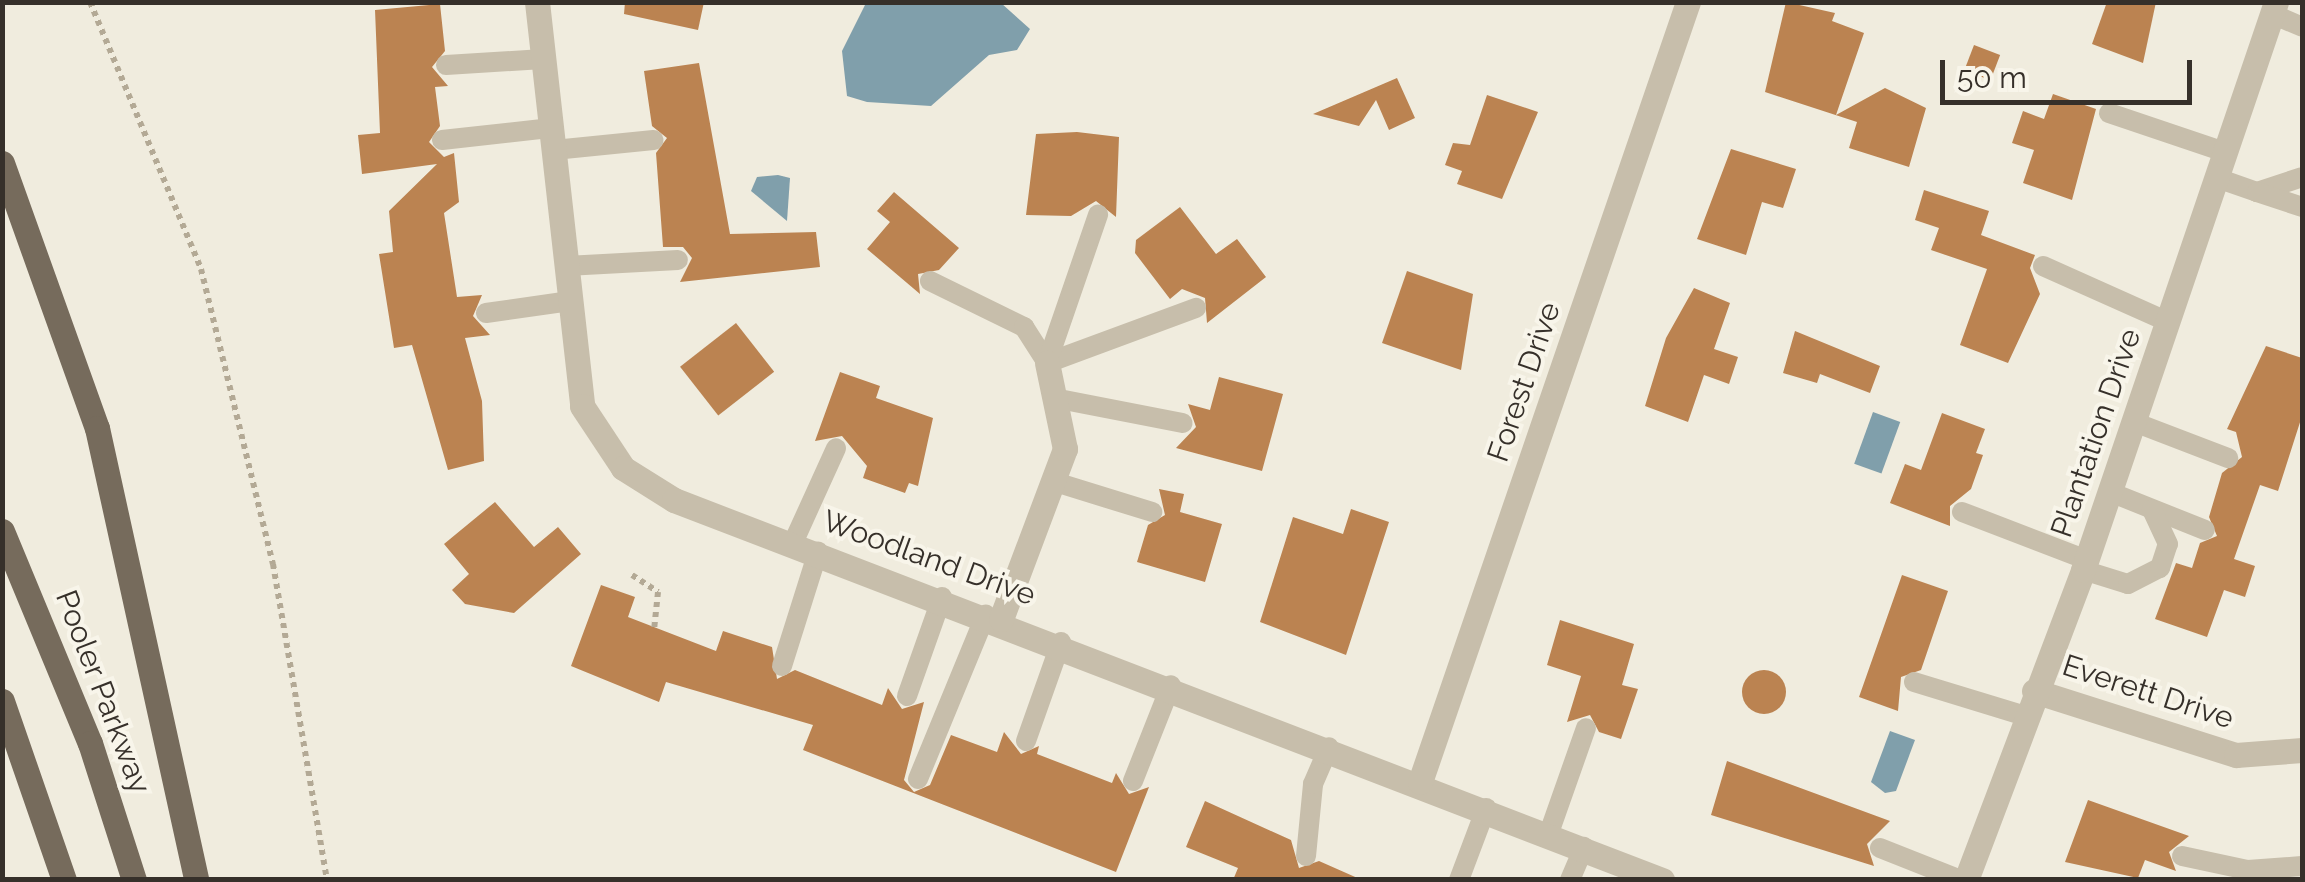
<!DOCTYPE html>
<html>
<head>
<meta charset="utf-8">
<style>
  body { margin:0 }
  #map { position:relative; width:2305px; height:882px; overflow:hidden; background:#f0ecde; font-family:Raleway,sans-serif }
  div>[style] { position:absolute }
  .water>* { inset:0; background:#809fab; transform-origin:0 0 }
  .building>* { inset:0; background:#bb8351; transform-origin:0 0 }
  .round { border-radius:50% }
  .path>* { height:6px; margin-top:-3px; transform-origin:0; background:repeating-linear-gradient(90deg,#b3a995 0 5px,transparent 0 10px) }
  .service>* { height:20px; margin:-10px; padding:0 10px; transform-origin:10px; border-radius:10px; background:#c7beab }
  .minor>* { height:25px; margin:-12.5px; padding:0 12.5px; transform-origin:12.5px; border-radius:12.5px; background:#c7beab }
  .primary>* { height:25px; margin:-12.5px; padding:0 12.5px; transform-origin:12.5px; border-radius:12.5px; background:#766b5c }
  span { translate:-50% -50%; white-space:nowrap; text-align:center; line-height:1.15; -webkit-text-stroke:8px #f8f5ea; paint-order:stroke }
  .street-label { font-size:30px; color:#36302a }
  .frame { position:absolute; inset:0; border:5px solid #36302a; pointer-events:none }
  .scale { position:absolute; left:1940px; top:60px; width:252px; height:45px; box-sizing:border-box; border:5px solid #36302a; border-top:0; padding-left:12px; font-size:30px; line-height:35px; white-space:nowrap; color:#36302a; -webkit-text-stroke:8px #f8f5ea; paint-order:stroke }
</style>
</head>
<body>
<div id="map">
  <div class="water">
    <div style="clip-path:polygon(866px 3px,1001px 3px,1030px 29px,1017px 50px,989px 55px,931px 106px,867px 102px,847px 96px,842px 51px)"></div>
    <div style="clip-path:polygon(778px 175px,790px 178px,787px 221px,751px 191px,757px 177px)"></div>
    <div style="left:1873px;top:412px;width:29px;height:55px;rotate:20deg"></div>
    <div style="clip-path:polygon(1890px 731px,1915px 740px,1896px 791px,1885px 793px,1871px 782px)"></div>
  </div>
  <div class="building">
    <div style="clip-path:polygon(625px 2px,704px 2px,698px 30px,624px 14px)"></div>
    <div style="clip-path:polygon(1786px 2px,1835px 13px,1832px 21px,1864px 33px,1836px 115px,1885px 88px,1926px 108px,1909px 167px,1849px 148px,1857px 122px,1765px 92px)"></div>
    <div style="clip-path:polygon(2107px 2px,2156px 2px,2143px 63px,2092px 44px)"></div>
    <div style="clip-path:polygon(440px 4px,445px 51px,432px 67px,448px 86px,435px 87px,440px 126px,429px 142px,444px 157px,454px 153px,459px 202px,444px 213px,457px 297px,482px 295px,473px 316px,490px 335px,465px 338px,482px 401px,484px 461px,448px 470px,412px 345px,394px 348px,379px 254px,393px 252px,389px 211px,437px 164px,362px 174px,358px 135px,380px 133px,375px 10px)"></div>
    <div style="left:1974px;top:45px;width:28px;height:27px;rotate:21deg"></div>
    <div style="clip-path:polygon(699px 63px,730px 234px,816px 232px,820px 267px,680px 282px,692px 258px,683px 247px,663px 247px,656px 153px,667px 138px,652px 126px,644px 71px)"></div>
    <div style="clip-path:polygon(1397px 78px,1415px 118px,1389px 130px,1376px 100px,1359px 126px,1313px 114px)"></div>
    <div style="clip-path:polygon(2053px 94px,2096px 109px,2072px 200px,2023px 183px,2034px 150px,2012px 143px,2023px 111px,2044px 119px)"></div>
    <div style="clip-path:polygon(1487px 95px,1538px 112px,1502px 199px,1457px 184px,1462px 171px,1445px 165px,1453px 143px,1470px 145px)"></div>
    <div style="clip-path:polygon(1077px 132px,1119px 137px,1116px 217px,1096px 201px,1071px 216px,1026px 215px,1036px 134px)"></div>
    <div style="clip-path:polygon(1731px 149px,1796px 169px,1783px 208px,1762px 202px,1746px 255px,1697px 239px)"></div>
    <div style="clip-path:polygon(1924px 190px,1989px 211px,1981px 235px,2035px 255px,2030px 268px,2040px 294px,2008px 363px,1960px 345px,1987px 269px,1931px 250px,1939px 228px,1915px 220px)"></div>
    <div style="clip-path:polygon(894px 192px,959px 248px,939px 270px,918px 274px,920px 294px,867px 249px,890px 222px,877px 211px)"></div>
    <div style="clip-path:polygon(1180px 207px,1216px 254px,1237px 239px,1266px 277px,1207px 323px,1205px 298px,1182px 289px,1170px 299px,1135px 253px,1136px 240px)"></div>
    <div style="clip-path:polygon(1407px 271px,1473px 294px,1461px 370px,1382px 343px)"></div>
    <div style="clip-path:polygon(1694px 288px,1730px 303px,1714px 349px,1738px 357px,1729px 384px,1704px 375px,1688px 422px,1645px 406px,1666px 338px)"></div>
    <div style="left:736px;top:323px;width:62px;height:71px;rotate:52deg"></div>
    <div style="clip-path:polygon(1795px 331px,1880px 366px,1870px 393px,1820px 374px,1817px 383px,1783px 373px)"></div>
    <div style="clip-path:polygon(2266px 346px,2302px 358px,2302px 416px,2278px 491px,2260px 485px,2234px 559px,2255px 566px,2245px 597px,2224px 590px,2207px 637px,2155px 619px,2176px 563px,2192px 568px,2200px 543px,2217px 536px,2209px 517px,2222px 473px,2242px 457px,2236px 432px,2227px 429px)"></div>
    <div style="clip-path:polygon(840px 372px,880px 386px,876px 398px,933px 418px,918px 486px,909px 483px,905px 493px,863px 478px,867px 466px,842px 436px,815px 441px)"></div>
    <div style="clip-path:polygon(1219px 377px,1283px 394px,1262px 471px,1176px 448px,1196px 427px,1188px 404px,1210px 410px)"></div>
    <div style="clip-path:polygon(1942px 413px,1985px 429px,1976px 453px,1983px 455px,1971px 489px,1950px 506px,1950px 526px,1890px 503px,1905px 464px,1921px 470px)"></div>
    <div style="clip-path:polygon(1159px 489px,1184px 494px,1180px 512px,1222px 524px,1205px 582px,1137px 562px,1148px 525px,1165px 515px)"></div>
    <div style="clip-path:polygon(495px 502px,534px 547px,558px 527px,581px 554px,514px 613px,465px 604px,452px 590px,469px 574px,444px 544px)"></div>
    <div style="clip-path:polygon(1351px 509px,1389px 522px,1346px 655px,1260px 622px,1293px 517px,1343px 534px)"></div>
    <div style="clip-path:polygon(1902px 575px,1948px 591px,1921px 670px,1901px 677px,1898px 711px,1859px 697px)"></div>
    <div style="clip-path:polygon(601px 585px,635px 597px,628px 617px,716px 651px,723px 631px,772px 647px,777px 679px,795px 670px,882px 705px,888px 688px,902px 709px,924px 702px,904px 780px,914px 792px,930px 785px,951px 735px,997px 752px,1004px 732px,1021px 754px,1039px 746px,1037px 754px,1112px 783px,1116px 773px,1129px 794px,1149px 787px,1116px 872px,803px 750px,813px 725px,666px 682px,659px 702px,571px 666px)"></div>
    <div style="clip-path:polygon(1560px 620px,1634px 644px,1622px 685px,1638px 689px,1621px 739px,1599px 732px,1590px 715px,1567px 722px,1581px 676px,1547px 665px)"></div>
    <div class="round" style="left:1742px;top:670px;width:44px;height:44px"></div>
    <div style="clip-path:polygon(1727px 761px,1890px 821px,1867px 844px,1874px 866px,1711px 815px)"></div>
    <div style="clip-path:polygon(2088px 800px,2189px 836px,2169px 852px,2176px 871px,2145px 860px,2138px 878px,2065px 862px)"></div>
    <div style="clip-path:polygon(1205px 801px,1291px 840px,1299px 868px,1319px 861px,1362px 880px,1233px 880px,1238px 868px,1186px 847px)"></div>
  </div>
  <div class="path">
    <div style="left:90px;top:2px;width:289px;rotate:67.4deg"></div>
    <div style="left:201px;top:269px;width:304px;rotate:76.3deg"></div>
    <div style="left:273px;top:564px;width:321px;rotate:80.3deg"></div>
    <div style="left:632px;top:575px;width:31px;rotate:33deg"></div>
    <div style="left:658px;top:592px;width:36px;rotate:96deg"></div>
  </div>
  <div class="service">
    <div style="left:2272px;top:14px;width:33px;rotate:23deg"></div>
    <div style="left:446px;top:65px;width:97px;rotate:-3.5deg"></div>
    <div style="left:2109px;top:113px;width:122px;rotate:18.6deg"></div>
    <div style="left:442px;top:140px;width:110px;rotate:-6.3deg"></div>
    <div style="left:554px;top:150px;width:100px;rotate:-5.7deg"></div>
    <div style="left:2217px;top:178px;width:42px;rotate:19.3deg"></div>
    <div style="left:2257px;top:192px;width:47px;rotate:-18.4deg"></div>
    <div style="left:2257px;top:192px;width:47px;rotate:18.4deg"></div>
    <div style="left:566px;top:266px;width:112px;rotate:-3.1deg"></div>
    <div style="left:2043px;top:266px;width:137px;rotate:24.1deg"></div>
    <div style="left:930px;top:281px;width:105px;rotate:26.1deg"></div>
    <div style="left:1024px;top:327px;width:43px;rotate:57.4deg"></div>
    <div style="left:486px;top:313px;width:85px;rotate:-8.1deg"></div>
    <div style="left:1047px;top:363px;width:159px;rotate:-20.3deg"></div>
    <div style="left:1047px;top:363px;width:157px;rotate:-71deg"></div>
    <div style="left:1054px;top:398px;width:131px;rotate:11deg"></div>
    <div style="left:2134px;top:422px;width:101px;rotate:21deg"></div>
    <div style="left:1052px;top:481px;width:105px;rotate:17.2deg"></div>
    <div style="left:2110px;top:492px;width:102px;rotate:21.8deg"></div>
    <div style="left:1962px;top:512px;width:134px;rotate:21deg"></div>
    <div style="left:793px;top:543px;width:104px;rotate:-65.6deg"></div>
    <div style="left:2083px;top:570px;width:47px;rotate:17.3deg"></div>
    <div style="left:2128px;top:584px;width:36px;rotate:-27deg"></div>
    <div style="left:2160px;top:568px;width:25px;rotate:-72deg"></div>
    <div style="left:2168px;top:544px;width:38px;rotate:-115deg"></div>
    <div style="left:782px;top:666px;width:120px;rotate:-72.5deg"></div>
    <div style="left:1914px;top:682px;width:116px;rotate:17deg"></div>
    <div style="left:907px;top:696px;width:105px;rotate:-70.5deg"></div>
    <div style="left:1026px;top:741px;width:105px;rotate:-70.5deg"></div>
    <div style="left:918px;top:779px;width:178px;rotate:-67.6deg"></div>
    <div style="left:1133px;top:781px;width:103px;rotate:-68.4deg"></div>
    <div style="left:1549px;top:833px;width:111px;rotate:-70.6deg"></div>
    <div style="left:1880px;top:848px;width:87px;rotate:21.6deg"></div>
    <div style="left:1306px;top:856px;width:72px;rotate:-84.4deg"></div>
    <div style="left:1313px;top:784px;width:40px;rotate:-66.6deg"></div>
    <div style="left:2182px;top:856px;width:67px;rotate:12deg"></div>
    <div style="left:2248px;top:870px;width:54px;rotate:-4.2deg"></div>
    <div style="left:1459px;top:880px;width:77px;rotate:-69.4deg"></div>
    <div style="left:1570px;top:880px;width:36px;rotate:-67deg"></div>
  </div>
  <div class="minor">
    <div style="left:537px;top:2px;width:406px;rotate:83.6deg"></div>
    <div style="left:582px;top:406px;width:74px;rotate:56.5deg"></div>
    <div style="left:623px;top:468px;width:60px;rotate:32.1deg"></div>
    <div style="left:674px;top:500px;width:1059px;rotate:21.04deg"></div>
    <div style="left:1001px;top:619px;width:182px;rotate:-69.4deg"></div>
    <div style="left:1065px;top:449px;width:88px;rotate:-101.8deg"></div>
    <div style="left:2034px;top:691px;width:212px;rotate:17.6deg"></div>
    <div style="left:2236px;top:755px;width:66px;rotate:-4.3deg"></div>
    <div style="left:1420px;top:782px;width:825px;rotate:-71.04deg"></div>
    <div style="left:1966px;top:880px;width:331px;rotate:-69.3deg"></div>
    <div style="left:2083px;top:570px;width:600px;rotate:-71.23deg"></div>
  </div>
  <div class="primary">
    <div style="left:2px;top:163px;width:282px;rotate:70.3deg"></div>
    <div style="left:97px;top:428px;width:463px;rotate:77.6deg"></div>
    <div style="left:2px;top:531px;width:230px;rotate:67.5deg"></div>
    <div style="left:90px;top:743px;width:144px;rotate:72.2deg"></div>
    <div style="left:2px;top:701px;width:189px;rotate:70.9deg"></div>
  </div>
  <div class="street-label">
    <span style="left:1524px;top:382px;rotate:-71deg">Forest Drive</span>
    <span style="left:2096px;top:433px;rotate:-71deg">Plantation Drive</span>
    <span style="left:929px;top:558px;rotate:20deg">Woodland Drive</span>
    <span style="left:103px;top:692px;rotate:69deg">Pooler Parkway</span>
    <span style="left:2148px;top:692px;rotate:18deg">Everett Drive</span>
  </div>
  <div class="frame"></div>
  <div class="scale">50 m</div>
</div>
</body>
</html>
